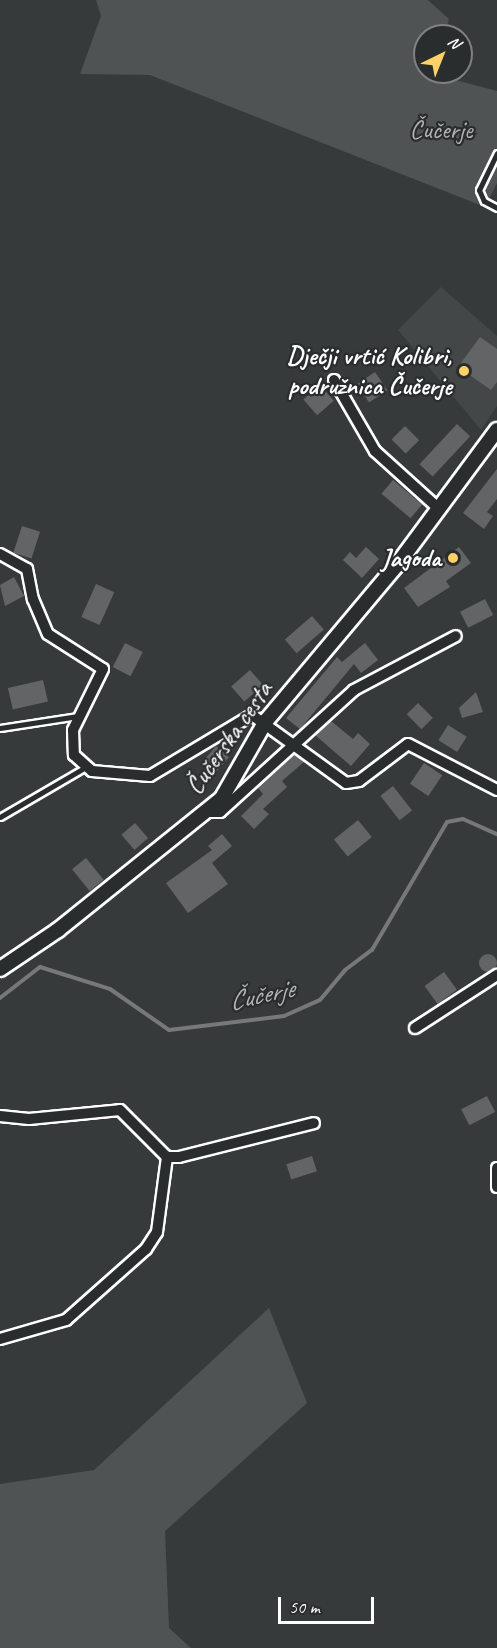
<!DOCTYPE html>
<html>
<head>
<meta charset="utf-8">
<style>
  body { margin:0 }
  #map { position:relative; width:497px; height:1648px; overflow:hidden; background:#373a3b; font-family:Caveat,sans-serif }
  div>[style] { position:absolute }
  .built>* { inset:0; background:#444748 }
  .green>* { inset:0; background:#505354 }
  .stream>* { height:4px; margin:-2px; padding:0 2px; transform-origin:2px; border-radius:2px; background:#767879 }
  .building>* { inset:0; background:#636465; transform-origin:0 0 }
  .round { border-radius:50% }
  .roads { filter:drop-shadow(2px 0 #fff) drop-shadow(-2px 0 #fff) drop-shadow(0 2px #fff) drop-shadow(0 -2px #fff) }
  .service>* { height:5px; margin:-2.5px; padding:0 2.5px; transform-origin:2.5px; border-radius:2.5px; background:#2a2d2e }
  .minor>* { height:10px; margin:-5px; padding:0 5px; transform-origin:5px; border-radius:5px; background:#2a2d2e }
  .tertiary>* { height:14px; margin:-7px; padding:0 7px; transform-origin:7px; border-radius:7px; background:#2a2d2e }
  .dots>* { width:16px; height:16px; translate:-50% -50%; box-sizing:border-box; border:3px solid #2a2d2e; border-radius:50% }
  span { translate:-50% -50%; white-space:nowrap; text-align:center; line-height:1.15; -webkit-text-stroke:4.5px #2a2d2e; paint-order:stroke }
  .park-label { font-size:26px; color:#b0b2b2 }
  .poi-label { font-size:26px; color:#fff; font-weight:700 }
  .right { translate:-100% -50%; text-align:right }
  .street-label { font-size:26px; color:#fff }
  .water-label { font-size:27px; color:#b4b5b5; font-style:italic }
  .north { position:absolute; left:413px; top:24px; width:60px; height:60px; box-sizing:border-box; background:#2a2d2e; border:2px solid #7f8182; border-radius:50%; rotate:43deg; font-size:16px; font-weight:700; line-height:24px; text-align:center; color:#fff }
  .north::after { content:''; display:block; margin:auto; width:21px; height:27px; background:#ffd166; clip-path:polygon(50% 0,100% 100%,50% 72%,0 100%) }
  .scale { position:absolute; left:278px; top:1597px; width:96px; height:27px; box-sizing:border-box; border:3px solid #fff; border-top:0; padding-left:8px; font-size:18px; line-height:21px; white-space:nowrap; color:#fff; -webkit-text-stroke:4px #2a2d2e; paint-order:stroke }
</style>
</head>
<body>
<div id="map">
  <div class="built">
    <div style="clip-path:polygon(441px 287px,497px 336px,497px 406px,481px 430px,398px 330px)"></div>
  </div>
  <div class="green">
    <div style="clip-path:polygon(96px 0,428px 0,449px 19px,444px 36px,425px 36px,425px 72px,497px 91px,497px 183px,485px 207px,150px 75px,80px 74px,101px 16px)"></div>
    <div style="clip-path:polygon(269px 1308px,307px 1403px,165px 1531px,169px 1628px,191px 1648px,0 1648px,0 1484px,94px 1470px)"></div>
  </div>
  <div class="stream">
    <div style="left:0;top:998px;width:51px;rotate:-37.8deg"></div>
    <div style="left:40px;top:967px;width:73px;rotate:17.4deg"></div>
    <div style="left:110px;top:989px;width:72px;rotate:34.8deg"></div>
    <div style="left:169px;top:1030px;width:116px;rotate:-6.9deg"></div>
    <div style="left:284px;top:1016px;width:39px;rotate:-24deg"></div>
    <div style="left:320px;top:1000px;width:39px;rotate:-50deg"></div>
    <div style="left:345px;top:970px;width:34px;rotate:-37deg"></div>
    <div style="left:372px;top:950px;width:148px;rotate:-59.6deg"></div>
    <div style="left:447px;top:822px;width:16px;rotate:-11deg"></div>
    <div style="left:463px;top:819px;width:37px;rotate:24deg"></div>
  </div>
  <div class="building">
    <div style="clip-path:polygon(480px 337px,497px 349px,497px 382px,491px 390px,458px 367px)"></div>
    <div style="left:375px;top:372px;width:22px;height:22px;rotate:56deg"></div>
    <div style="left:320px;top:385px;width:21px;height:22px;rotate:49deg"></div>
    <div style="left:457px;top:424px;width:18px;height:55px;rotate:43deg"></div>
    <div style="left:405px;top:426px;width:20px;height:19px;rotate:45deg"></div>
    <div style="clip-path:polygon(497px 469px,497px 499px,487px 512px,493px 516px,484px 529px,463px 513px)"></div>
    <div style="left:393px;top:480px;width:38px;height:18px;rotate:40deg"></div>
    <div style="left:22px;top:526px;width:19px;height:28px;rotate:18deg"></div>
    <div style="clip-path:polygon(366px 547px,379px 559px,362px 578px,343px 560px,350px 552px,356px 558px)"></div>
    <div style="clip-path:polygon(459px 547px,471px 563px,446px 581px,450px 587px,418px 607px,404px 588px)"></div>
    <div style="clip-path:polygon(14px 577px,24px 596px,5px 606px,0 585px)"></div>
    <div style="left:96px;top:584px;width:20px;height:36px;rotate:24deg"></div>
    <div style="left:485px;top:599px;width:18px;height:28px;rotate:63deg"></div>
    <div style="left:312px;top:616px;width:18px;height:36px;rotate:49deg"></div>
    <div style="left:125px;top:643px;width:20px;height:27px;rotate:27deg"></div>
    <div style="clip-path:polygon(365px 643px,378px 660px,361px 673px,354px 664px,300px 729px,286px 718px,337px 657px,342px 662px)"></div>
    <div style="left:250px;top:670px;width:20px;height:25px;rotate:49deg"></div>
    <div style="left:43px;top:680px;width:22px;height:36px;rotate:77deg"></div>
    <div style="clip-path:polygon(476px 692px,483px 712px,462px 718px,459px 708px)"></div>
    <div style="left:418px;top:703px;width:21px;height:16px;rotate:45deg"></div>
    <div style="clip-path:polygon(331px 721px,353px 739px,358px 733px,370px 744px,351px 766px,315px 735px)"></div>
    <div style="left:448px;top:725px;width:22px;height:18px;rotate:32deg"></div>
    <div style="left:216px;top:746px;width:17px;height:23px;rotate:40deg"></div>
    <div style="clip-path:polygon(294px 755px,304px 762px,282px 781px,287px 787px,263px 809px,269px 814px,254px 829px,241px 816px,263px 794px,258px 788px)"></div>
    <div style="left:424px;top:763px;width:22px;height:25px;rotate:34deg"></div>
    <div style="left:393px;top:786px;width:31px;height:16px;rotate:52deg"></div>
    <div style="left:358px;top:820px;width:22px;height:31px;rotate:51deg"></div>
    <div style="left:135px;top:823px;width:20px;height:18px;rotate:49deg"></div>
    <div style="clip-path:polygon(222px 834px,232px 846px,212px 863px,228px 884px,188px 913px,166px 883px,212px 850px,208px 846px)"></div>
    <div style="left:86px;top:858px;width:28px;height:18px;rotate:51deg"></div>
    <div class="round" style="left:479px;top:954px;width:18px;height:18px"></div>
    <div style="left:444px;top:972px;width:22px;height:24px;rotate:54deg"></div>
    <div style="left:487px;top:1096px;width:18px;height:29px;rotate:63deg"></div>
    <div style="left:312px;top:1156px;width:16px;height:27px;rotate:72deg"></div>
  </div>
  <div class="roads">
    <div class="service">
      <div style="left:497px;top:153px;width:41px;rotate:115.9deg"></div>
      <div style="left:479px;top:190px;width:12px;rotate:66deg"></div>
      <div style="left:484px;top:201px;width:15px;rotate:28deg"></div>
      <div style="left:0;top:728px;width:79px;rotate:-8.7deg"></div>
      <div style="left:0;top:817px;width:99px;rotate:-30.2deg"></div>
    </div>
    <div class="minor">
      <div style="left:334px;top:380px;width:82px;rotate:60deg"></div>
      <div style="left:375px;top:451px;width:85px;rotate:42.1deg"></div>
      <div style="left:0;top:554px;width:31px;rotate:29deg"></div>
      <div style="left:27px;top:569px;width:31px;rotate:79deg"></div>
      <div style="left:33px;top:599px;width:38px;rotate:67deg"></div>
      <div style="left:48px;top:634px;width:65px;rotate:32.5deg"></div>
      <div style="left:103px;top:669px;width:68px;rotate:116.2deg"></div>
      <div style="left:73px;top:730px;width:25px;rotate:88deg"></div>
      <div style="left:74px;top:755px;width:24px;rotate:42deg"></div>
      <div style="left:92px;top:771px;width:58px;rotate:4.9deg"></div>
      <div style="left:150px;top:776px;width:119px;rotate:-30.9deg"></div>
      <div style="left:252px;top:715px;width:116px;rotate:35.9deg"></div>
      <div style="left:346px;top:783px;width:13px;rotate:-9deg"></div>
      <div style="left:359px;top:781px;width:61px;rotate:-37.1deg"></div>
      <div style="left:408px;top:744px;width:100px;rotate:27.3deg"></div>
      <div style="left:209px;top:812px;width:11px"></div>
      <div style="left:220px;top:812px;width:181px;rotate:-42.3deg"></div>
      <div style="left:354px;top:690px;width:115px;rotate:-27.9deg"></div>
      <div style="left:415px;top:1028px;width:98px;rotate:-32.9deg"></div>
      <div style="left:0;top:1116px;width:29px;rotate:6deg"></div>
      <div style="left:29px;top:1119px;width:91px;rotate:-5.6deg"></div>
      <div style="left:120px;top:1110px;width:66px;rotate:45deg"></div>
      <div style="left:167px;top:1157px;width:12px"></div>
      <div style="left:179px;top:1157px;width:139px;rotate:-14.1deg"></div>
      <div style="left:497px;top:1168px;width:19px;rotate:90deg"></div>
      <div style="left:0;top:1339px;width:69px;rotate:-16.1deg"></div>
      <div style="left:66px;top:1320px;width:107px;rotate:-41.6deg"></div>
      <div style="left:146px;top:1249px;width:20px;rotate:-57deg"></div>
      <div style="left:157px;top:1232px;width:76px;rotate:-82.4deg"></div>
    </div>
    <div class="tertiary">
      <div style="left:0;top:969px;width:70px;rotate:-33.9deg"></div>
      <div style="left:58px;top:930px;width:211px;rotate:-38.8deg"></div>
      <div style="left:222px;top:798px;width:89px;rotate:-60.3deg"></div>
      <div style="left:266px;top:721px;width:204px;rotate:-50deg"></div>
      <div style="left:397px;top:565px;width:168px;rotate:-53.5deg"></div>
    </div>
  </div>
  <div class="dots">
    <div style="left:464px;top:371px;background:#ffd166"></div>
    <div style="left:453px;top:558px;background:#ffd166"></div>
  </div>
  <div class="park-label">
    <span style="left:441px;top:130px">Čučerje</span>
  </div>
  <div class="poi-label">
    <span class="right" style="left:452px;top:371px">Dječji vrtić Kolibri,<br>podružnica Čučerje</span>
    <span class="right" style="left:441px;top:558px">Jagoda</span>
  </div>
  <div class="street-label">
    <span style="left:229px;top:738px;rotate:-55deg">Čučerska cesta</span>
  </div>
  <div class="water-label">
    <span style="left:261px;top:995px;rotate:-12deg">Čučerje</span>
  </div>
  <div class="north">N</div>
  <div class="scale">50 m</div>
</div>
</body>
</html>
